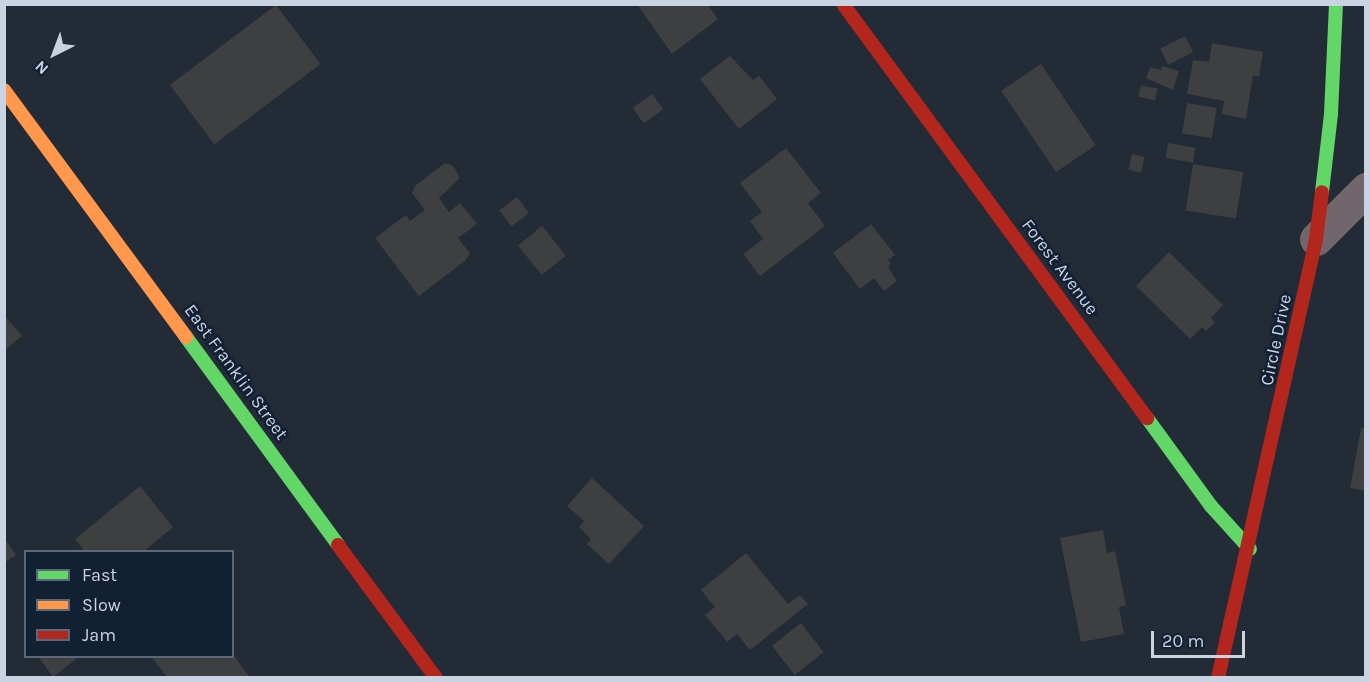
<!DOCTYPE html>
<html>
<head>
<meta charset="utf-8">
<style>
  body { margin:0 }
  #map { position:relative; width:1370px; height:682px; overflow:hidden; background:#232b36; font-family:Karla,sans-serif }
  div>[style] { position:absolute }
  .building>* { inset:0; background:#3e3f40; transform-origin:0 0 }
  .street>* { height:33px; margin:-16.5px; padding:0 16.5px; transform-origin:16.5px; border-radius:16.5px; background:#70666b }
  .fast>* { height:14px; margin:-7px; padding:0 7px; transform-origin:7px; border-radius:7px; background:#63d668 }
  .slow>* { height:14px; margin:-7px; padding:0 7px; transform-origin:7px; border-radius:7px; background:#ff974d }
  .jam>* { height:14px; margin:-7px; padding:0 7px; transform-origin:7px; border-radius:7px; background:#b3261e }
  span { translate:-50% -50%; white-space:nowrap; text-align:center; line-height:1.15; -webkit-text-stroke:5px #122034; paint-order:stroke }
  .street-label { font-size:18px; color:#c9d3e1 }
  .frame { position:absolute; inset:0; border:6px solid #c9d3e1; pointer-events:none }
  .legend { position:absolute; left:24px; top:550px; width:210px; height:108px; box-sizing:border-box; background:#122034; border:2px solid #5b6879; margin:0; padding:8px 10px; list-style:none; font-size:18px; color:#c9d3e1 }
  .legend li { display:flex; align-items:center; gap:12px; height:30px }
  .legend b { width:30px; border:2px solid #5b6879 }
  .north { position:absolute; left:24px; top:24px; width:60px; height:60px; -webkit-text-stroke:4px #122034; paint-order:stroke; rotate:222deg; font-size:16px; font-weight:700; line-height:24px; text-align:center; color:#c9d3e1 }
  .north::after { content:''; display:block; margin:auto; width:21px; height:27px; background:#c9d3e1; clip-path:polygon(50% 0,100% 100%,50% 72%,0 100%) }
  .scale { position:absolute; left:1151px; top:631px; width:94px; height:27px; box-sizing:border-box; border:3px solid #c9d3e1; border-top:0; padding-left:8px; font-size:18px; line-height:21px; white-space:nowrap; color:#c9d3e1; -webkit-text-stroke:4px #122034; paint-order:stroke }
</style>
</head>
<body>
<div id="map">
  <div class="building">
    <div style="clip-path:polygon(637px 4px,707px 4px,718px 19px,672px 54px)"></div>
    <div style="left:276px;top:5px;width:74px;height:133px;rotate:53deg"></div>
    <div style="left:1185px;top:36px;width:18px;height:28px;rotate:63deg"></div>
    <div style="clip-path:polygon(1212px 43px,1263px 52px,1259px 77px,1253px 75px,1246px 119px,1222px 114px,1224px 101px,1187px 94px,1193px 60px,1209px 62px)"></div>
    <div style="clip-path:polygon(730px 56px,753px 80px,759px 76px,777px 99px,739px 129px,700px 79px)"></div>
    <div style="left:1041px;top:64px;width:98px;height:48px;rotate:56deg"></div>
    <div style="clip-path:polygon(1162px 66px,1179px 71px,1173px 90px,1146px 78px,1150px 67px,1161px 70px)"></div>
    <div style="left:1141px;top:85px;width:17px;height:12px;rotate:13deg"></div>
    <div style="left:652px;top:94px;width:19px;height:24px;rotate:54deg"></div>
    <div style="left:1187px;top:103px;width:30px;height:31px;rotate:9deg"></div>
    <div style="left:1168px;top:143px;width:28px;height:15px;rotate:10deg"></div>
    <div style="clip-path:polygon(786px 148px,821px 193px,808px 203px,825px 226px,760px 276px,743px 254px,763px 239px,750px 221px,762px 212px,740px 183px)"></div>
    <div style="left:1132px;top:154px;width:13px;height:16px;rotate:13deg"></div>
    <div style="clip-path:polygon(445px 163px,453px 166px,460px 178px,439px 198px,449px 212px,460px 203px,477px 224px,458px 238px,470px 253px,466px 260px,419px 296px,375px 238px,406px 215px,410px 221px,425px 210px,412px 193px,415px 186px)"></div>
    <div style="left:1193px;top:164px;width:51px;height:47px;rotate:9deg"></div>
    <div style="left:517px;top:197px;width:20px;height:22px;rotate:53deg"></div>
    <div style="clip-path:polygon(871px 224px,895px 255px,888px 260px,891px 264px,888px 267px,897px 281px,884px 291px,874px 278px,860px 289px,833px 253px)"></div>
    <div style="left:542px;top:226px;width:38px;height:31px;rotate:51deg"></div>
    <div style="clip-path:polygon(1169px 252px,1223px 305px,1211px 318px,1215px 322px,1206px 331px,1202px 327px,1190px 339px,1136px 286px)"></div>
    <div style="clip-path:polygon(4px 315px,22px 336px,4px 351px)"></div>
    <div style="clip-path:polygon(1361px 428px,1366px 429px,1366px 491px,1350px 488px)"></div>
    <div style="clip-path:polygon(592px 478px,644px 526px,609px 564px,587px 544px,591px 539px,579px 527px,584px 521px,567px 506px)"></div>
    <div style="clip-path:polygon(140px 486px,173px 527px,143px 552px,85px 552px,75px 539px)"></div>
    <div style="clip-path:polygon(1103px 530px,1107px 553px,1115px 551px,1126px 605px,1119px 607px,1124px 634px,1081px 642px,1060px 538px)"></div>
    <div style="clip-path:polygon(4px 538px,16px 555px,4px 563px)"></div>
    <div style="clip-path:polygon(746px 553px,788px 604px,800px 595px,808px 604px,750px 650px,737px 634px,727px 642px,705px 615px,715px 607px,701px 590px)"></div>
    <div style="left:801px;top:623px;width:37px;height:37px;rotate:52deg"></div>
    <div style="clip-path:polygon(38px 656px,80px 656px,53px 677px)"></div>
    <div style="clip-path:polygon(151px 656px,234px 656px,249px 676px,168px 678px)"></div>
  </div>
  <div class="street">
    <div style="left:1316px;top:239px;width:71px;rotate:-45deg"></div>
  </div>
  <div class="fast">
    <div style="left:1322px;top:192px;width:79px;rotate:-83.4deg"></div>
    <div style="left:1331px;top:114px;width:110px;rotate:-87.4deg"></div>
    <div style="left:186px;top:337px;width:258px;rotate:53.8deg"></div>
    <div style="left:1147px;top:418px;width:109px;rotate:54deg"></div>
    <div style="left:1211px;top:506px;width:58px;rotate:47.8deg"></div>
  </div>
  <div class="slow">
    <div style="left:4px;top:90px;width:307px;rotate:53.6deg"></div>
  </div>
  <div class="jam">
    <div style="left:843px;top:4px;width:514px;rotate:53.71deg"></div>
    <div style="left:338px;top:545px;width:165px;rotate:53.6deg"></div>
    <div style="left:1218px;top:678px;width:450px;rotate:-77.4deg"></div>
    <div style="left:1316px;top:239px;width:47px;rotate:-82.7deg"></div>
  </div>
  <div class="street-label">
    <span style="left:1060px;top:267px;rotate:53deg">Forest Avenue</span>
    <span style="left:1276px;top:340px;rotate:-78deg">Circle Drive</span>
    <span style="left:236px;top:372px;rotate:54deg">East Franklin Street</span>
  </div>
  <div class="frame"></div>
  <ul class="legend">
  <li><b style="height:8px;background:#63d668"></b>Fast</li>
  <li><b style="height:8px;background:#ff974d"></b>Slow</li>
  <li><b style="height:8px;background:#b3261e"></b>Jam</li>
  </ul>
  <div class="north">N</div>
  <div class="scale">20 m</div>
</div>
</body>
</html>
